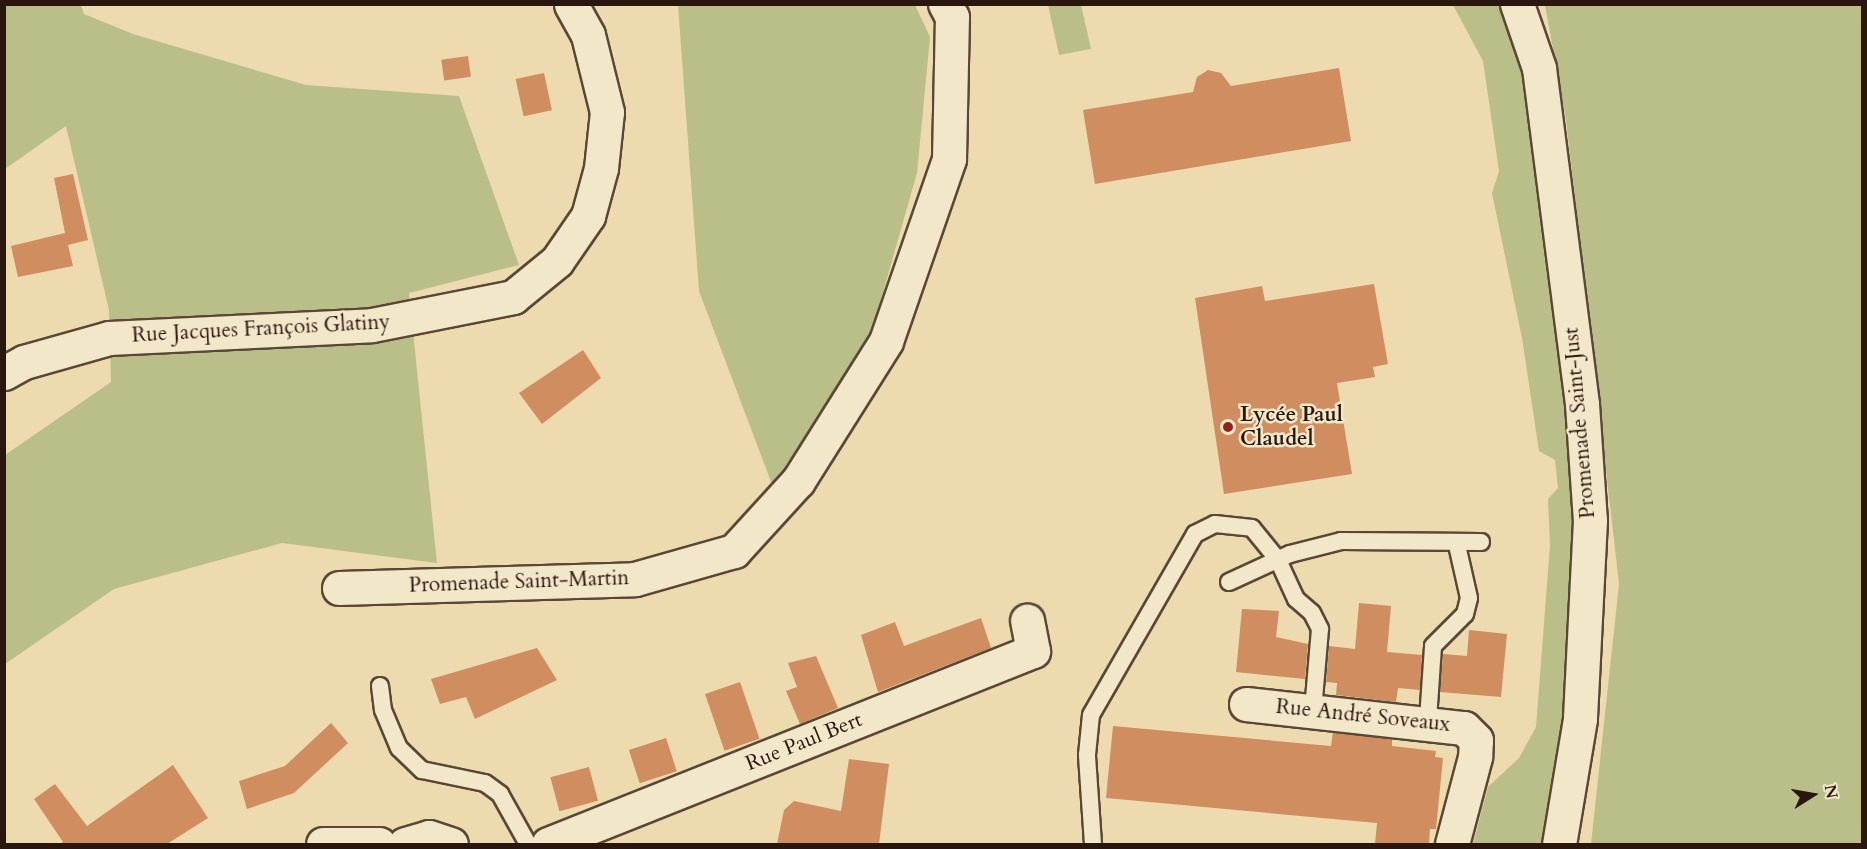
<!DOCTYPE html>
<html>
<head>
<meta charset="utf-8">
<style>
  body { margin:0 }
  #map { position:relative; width:1867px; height:849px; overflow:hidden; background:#eddaae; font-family:Cardo,serif }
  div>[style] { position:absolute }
  .green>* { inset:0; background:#babf89 }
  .building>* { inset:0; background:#d08d5f; transform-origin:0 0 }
  .roads { filter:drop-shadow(2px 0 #5a4837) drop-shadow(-2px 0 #5a4837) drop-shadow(0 2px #5a4837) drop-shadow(0 -2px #5a4837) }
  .service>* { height:16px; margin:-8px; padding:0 8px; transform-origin:8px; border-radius:8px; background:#f3e7ca }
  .minor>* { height:33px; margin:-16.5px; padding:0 16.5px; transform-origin:16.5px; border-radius:16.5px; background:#f3e7ca }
  .tertiary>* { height:33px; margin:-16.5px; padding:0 16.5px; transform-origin:16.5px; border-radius:16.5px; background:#f3e7ca }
  .secondary>* { height:33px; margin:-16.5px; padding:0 16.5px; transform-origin:16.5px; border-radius:16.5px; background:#f3e7ca }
  .dots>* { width:16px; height:16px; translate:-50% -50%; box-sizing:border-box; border:3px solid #f3e7ca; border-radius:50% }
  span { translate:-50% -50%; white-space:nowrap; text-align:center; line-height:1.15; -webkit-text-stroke:5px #f3e7ca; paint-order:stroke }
  .street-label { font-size:21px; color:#29170f }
  .poi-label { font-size:21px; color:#29170f; font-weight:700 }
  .left { translate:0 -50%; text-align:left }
  .frame { position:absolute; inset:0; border:6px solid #29170f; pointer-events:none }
  .north { position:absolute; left:1783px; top:765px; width:60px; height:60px; -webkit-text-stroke:4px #f3e7ca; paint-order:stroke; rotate:79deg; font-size:16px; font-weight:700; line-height:24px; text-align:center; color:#29170f }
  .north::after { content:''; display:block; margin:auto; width:21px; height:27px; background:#29170f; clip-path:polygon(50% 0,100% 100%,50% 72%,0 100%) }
</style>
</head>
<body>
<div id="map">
  <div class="green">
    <div style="clip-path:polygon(5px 5px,81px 5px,84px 14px,133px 34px,306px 85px,459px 96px,519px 265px,409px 293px,437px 563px,282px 543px,114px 589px,5px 664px,5px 455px,111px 382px,109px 310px,66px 126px,5px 169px)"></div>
    <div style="clip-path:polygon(678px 5px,915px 5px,930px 37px,917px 173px,870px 338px,773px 487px,699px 291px)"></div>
    <div style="clip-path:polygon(1048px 5px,1081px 5px,1091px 49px,1059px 55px)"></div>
    <div style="clip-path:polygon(1453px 5px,1506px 5px,1532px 82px,1585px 526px,1551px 844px,1473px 844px,1488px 787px,1519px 758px,1536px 727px,1550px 545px,1548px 499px,1558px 488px,1555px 460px,1539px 451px,1522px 338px,1492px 193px,1499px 171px,1483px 61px)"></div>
    <div style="clip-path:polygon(1545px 5px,1862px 5px,1862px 844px,1591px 844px,1619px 584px,1566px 120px)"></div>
  </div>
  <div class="building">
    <div style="left:468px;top:56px;width:21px;height:27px;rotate:82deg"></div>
    <div style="clip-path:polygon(1339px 68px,1351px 141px,1095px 184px,1083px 110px,1193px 92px,1197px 77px,1208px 70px,1221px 73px,1231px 86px)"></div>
    <div style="left:544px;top:73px;width:38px;height:29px;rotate:78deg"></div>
    <div style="clip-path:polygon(73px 174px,88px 240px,68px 245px,73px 266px,18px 277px,11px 246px,65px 233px,54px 178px)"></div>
    <div style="clip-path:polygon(1374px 284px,1388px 364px,1373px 367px,1375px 377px,1337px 383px,1352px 474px,1224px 494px,1195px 298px,1262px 286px,1265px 301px)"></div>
    <div style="clip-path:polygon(583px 350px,601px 378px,542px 424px,519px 393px)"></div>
    <div style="clip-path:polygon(1359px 603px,1391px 606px,1387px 652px,1422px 655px,1420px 690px,1398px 688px,1396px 702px,1336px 695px,1337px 683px,1326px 682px,1329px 646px,1355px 649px)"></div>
    <div style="clip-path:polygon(1242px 609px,1279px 611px,1276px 637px,1308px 644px,1305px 679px,1236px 672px)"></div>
    <div style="clip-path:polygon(981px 618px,991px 648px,878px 692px,861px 635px,895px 622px,904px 646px)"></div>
    <div style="clip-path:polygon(1469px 630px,1507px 634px,1501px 697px,1440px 692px,1443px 654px,1467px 656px)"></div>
    <div style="clip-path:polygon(537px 648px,557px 680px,475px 719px,466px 697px,440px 704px,431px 679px)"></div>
    <div style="clip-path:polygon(816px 656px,838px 708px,800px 724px,786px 691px,797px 687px,788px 663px)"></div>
    <div style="left:740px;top:682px;width:60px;height:37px;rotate:71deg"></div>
    <div style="clip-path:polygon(331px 723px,348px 743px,294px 793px,247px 809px,239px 781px,285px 766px)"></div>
    <div style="clip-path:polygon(1113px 726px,1331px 746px,1333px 732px,1392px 739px,1392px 746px,1436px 751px,1435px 757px,1443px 758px,1436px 829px,1430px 829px,1429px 844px,1375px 844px,1377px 823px,1106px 798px)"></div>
    <div style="left:666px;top:738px;width:35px;height:39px;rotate:72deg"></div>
    <div style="clip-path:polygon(849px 759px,889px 764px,879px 844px,777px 844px,784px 810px,794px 801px,841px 811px)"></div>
    <div style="clip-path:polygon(173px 765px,208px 818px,167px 844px,60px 844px,63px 842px,34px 799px,55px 784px,87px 826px)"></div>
    <div style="left:589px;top:767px;width:35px;height:40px;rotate:75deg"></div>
  </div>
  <div class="roads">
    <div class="service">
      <div style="left:1229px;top:582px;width:67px;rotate:-24.7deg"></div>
      <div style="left:1290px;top:554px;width:53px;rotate:-14.3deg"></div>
      <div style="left:1341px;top:541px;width:140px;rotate:0.4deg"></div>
      <div style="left:380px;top:686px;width:24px;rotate:83deg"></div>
      <div style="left:383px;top:710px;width:41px;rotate:67.2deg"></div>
      <div style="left:399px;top:748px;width:32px;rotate:44deg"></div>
      <div style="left:422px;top:770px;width:64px;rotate:11.7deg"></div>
      <div style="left:485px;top:783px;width:19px;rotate:36deg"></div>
      <div style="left:500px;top:794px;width:57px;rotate:60.8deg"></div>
      <div style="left:1428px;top:720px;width:74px;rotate:-86.1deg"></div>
      <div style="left:1433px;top:646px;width:45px;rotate:-45deg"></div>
      <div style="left:1465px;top:614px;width:16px;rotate:-76deg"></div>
      <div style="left:1469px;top:598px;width:54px;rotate:-102.8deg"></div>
      <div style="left:1093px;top:844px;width:89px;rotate:-93.9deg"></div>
      <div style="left:1087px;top:755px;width:40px;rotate:-84.3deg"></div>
      <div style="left:1091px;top:715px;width:209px;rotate:-60.1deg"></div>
      <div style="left:1195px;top:534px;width:22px;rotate:-27deg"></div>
      <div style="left:1215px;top:524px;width:37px;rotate:6deg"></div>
      <div style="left:1252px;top:528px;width:41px;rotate:50.9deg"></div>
      <div style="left:1278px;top:560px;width:43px;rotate:65.2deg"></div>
      <div style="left:1296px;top:599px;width:21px;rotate:41deg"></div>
      <div style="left:1312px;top:613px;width:18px;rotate:63deg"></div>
      <div style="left:1320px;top:629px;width:81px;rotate:94.9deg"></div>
    </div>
    <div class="minor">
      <div style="left:1517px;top:4px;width:68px;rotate:71deg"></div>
      <div style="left:1539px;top:68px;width:339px;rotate:82.7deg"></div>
      <div style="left:1582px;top:404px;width:116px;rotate:86.1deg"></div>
      <div style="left:1590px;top:520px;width:199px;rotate:92.9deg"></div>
      <div style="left:1580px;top:719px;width:127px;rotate:99.5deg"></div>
      <div style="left:339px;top:588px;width:296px;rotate:-1.7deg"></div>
      <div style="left:635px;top:579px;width:103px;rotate:-15.8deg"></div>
      <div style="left:734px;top:551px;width:95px;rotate:-47.6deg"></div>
      <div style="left:798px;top:481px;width:165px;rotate:-57.8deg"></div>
      <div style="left:886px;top:341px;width:193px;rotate:-70.9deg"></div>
      <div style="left:949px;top:159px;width:142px;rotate:-88.8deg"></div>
      <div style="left:952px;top:17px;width:15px;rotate:-118deg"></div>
      <div style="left:1246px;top:704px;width:219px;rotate:6.3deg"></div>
      <div style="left:1464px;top:728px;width:17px;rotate:45deg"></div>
      <div style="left:1476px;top:740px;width:17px;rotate:93deg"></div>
      <div style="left:1475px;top:757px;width:90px;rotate:104.8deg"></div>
      <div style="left:323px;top:844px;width:56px"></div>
      <div style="left:548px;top:844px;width:522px;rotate:-21.7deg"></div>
      <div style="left:1033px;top:651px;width:31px;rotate:-101deg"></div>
    </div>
    <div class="tertiary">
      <div style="left:405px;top:844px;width:25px;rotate:-16deg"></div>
      <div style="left:429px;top:837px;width:23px;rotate:18deg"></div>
    </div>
    <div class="secondary">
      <div style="left:4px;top:373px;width:23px;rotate:-29deg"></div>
      <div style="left:24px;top:362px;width:88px;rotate:-15.8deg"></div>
      <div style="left:109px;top:338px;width:263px;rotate:-2.8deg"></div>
      <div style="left:372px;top:325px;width:144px;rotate:-11.2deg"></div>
      <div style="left:513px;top:297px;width:57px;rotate:-39.3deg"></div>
      <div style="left:557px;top:261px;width:55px;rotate:-55.4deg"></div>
      <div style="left:588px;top:216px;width:50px;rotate:-74.8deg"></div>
      <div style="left:601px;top:168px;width:56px;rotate:-83.9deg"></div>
      <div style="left:607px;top:112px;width:79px;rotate:-103.9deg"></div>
      <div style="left:588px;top:35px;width:35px;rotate:-119deg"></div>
    </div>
  </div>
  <div class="dots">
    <div style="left:1228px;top:427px;background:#8f2418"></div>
  </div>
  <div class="street-label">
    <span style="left:261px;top:329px;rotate:-3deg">Rue Jacques François Glatiny</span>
    <span style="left:1580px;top:423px;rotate:-95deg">Promenade Saint-Just</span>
    <span style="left:519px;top:582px;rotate:-2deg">Promenade Saint-Martin</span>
    <span style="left:1363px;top:716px;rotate:6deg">Rue André Soveaux</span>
    <span style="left:804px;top:742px;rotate:-22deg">Rue Paul Bert</span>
  </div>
  <div class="poi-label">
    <span class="left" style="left:1240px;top:427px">Lycée Paul<br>Claudel</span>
  </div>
  <div class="frame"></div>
  <div class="north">N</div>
</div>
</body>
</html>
